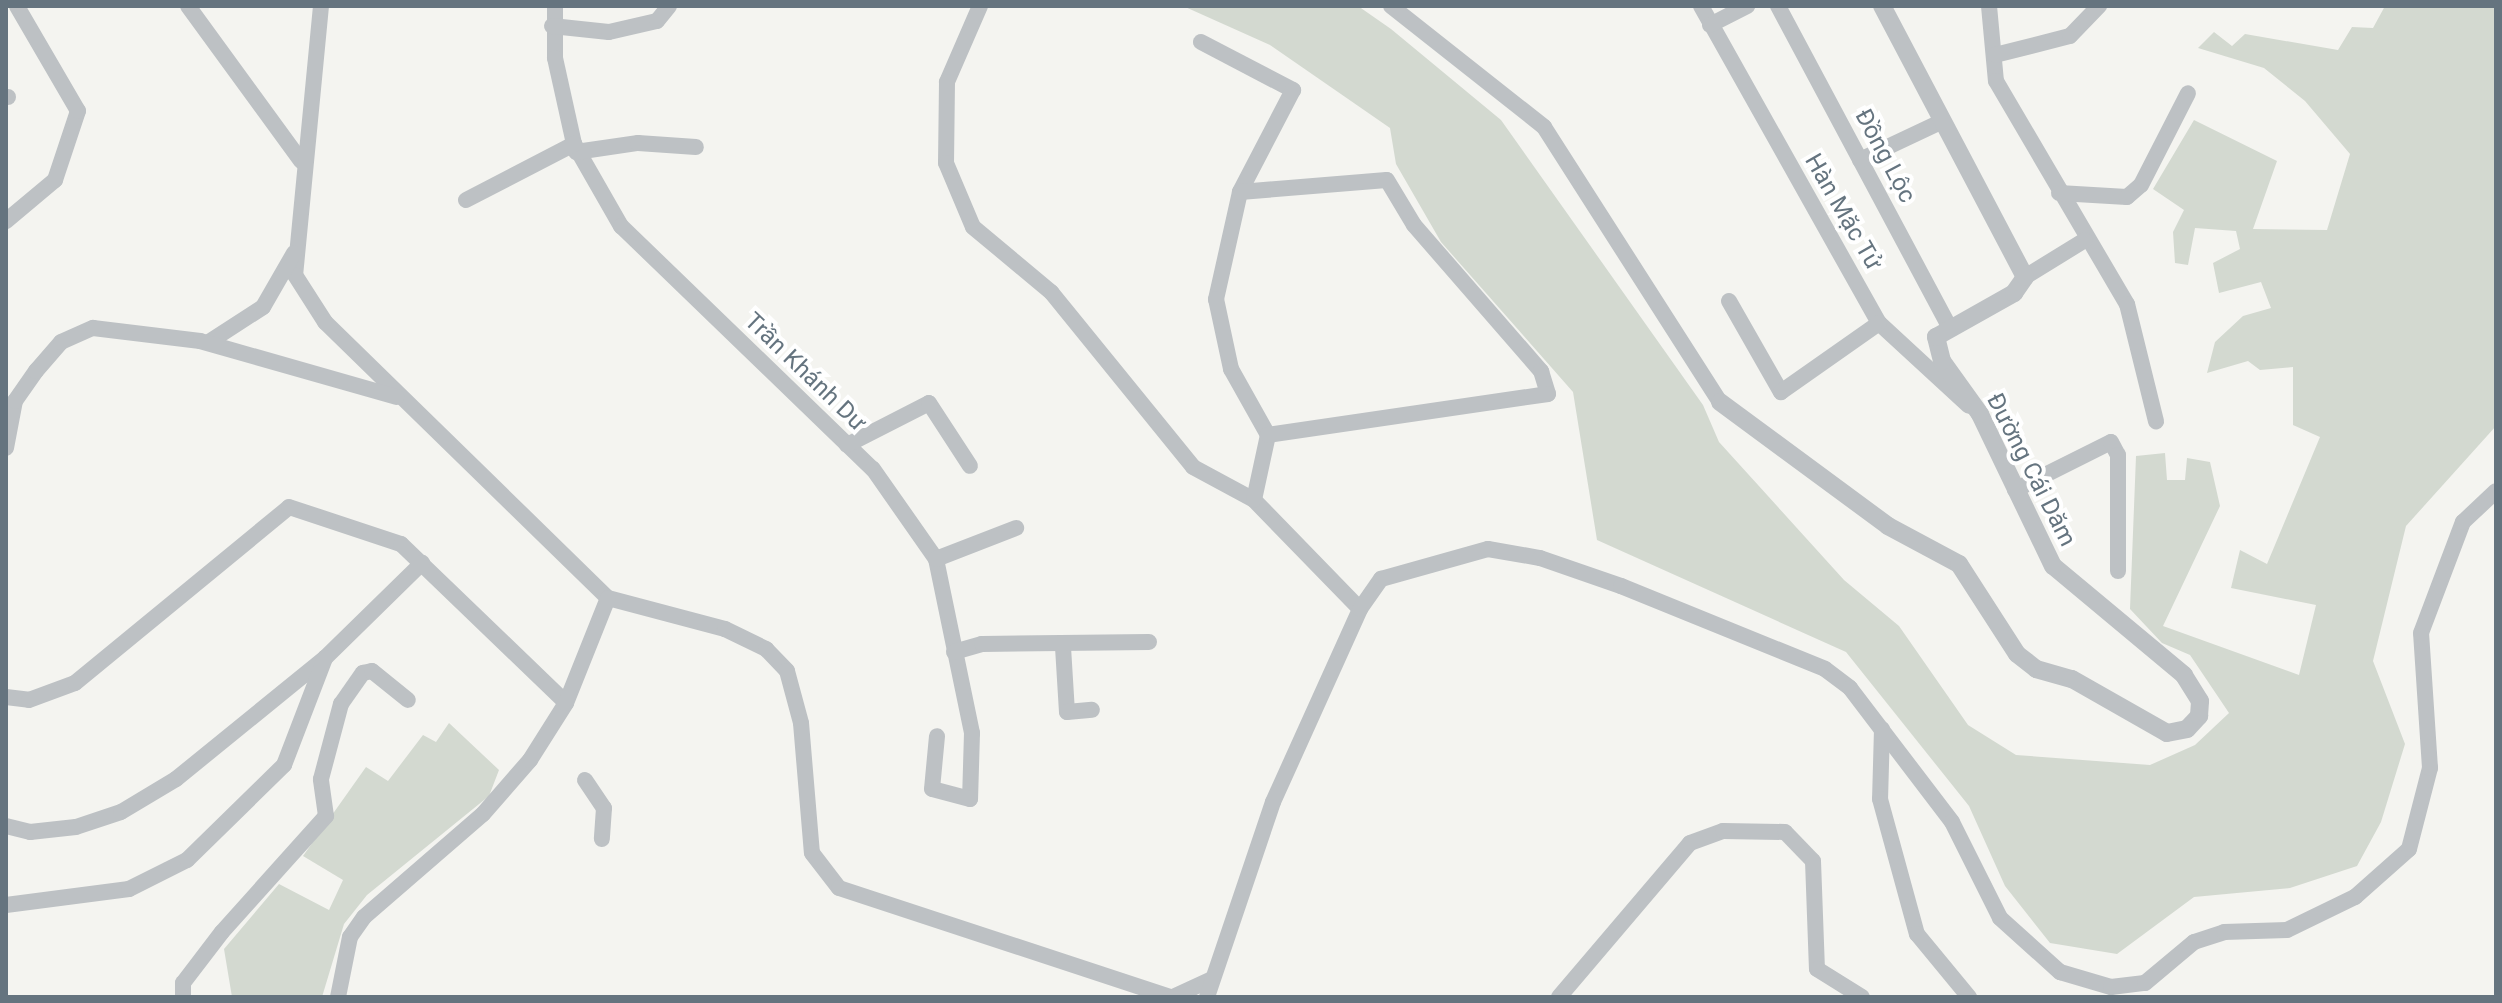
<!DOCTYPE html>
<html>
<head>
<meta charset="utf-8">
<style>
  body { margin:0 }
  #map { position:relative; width:2502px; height:1003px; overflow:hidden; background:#f4f4f0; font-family:Roboto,sans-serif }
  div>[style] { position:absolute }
  .green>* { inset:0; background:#d3d9d0 }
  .minor>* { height:16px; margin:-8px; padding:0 8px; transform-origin:8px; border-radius:8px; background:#bdc1c4 }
  .tertiary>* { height:18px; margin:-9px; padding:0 9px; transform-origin:9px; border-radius:9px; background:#bdc1c4 }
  span { translate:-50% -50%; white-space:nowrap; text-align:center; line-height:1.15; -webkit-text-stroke:8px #fff; paint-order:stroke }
  .street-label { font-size:24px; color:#65747f }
  .frame { position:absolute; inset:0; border:8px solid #65747f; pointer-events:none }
</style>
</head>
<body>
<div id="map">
  <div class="green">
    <div style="clip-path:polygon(1183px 6px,1358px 6px,1391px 29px,1501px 120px,1703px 405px,1719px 442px,1844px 580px,1899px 626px,1968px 725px,2016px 755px,2150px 765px,2195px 745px,2229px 713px,2190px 655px,2162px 643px,2130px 609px,2136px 456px,2165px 453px,2167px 480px,2185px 480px,2187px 458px,2210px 462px,2220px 506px,2163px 626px,2299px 675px,2316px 605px,2231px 588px,2240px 550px,2267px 564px,2320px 437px,2293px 425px,2293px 367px,2260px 370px,2248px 361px,2207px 373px,2215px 342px,2243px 316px,2271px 308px,2261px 282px,2219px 293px,2213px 263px,2240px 249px,2236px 231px,2195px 228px,2188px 265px,2175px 263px,2173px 232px,2184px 210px,2153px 189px,2194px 120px,2277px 161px,2253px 229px,2327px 230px,2350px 154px,2305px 101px,2264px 68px,2198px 48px,2214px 32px,2232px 46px,2245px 34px,2338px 50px,2352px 27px,2373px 28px,2385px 6px,2496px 6px,2496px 426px,2406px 526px,2373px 661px,2405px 744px,2381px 822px,2357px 866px,2290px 888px,2194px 897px,2117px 954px,2050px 943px,2005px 886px,1969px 806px,1846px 652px,1597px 540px,1573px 392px,1441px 242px,1396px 164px,1390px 128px,1270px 45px)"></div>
    <div style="clip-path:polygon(449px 723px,499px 770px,489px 796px,367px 895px,344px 924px,322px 997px,232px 997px,224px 949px,279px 884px,329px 910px,343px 880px,303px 856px,366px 767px,388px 781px,423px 735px,436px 742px)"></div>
  </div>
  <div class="minor">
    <div style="left:188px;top:6px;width:192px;rotate:53.9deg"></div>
    <div style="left:321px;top:6px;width:270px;rotate:95.5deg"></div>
    <div style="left:295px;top:275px;width:56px;rotate:57.4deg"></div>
    <div style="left:325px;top:322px;width:395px;rotate:44.3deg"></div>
    <div style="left:608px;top:598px;width:121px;rotate:14.8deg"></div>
    <div style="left:725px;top:629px;width:46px;rotate:26deg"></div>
    <div style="left:766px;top:649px;width:30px;rotate:46deg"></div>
    <div style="left:787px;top:671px;width:54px;rotate:74.9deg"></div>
    <div style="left:801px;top:723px;width:130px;rotate:85.2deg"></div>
    <div style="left:812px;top:853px;width:44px;rotate:52.4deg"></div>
    <div style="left:839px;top:888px;width:349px;rotate:18.2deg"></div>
    <div style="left:555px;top:6px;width:52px;rotate:90deg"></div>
    <div style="left:555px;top:58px;width:88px;rotate:77.5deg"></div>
    <div style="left:574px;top:144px;width:95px;rotate:60.2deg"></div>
    <div style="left:621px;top:226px;width:350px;rotate:44deg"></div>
    <div style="left:873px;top:469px;width:110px;rotate:55deg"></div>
    <div style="left:936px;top:559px;width:178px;rotate:78.3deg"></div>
    <div style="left:972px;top:733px;width:66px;rotate:91.7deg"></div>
    <div style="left:970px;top:799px;width:39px;rotate:-165deg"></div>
    <div style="left:932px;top:789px;width:53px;rotate:-84.6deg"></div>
    <div style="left:980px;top:6px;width:83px;rotate:113.5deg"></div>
    <div style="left:947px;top:82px;width:81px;rotate:90.7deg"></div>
    <div style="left:946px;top:163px;width:69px;rotate:67.1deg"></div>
    <div style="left:973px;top:227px;width:102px;rotate:39.8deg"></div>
    <div style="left:1051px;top:292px;width:225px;rotate:50.9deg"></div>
    <div style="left:1193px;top:467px;width:69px;rotate:28.4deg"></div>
    <div style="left:1254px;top:500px;width:152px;rotate:45.8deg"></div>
    <div style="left:1391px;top:6px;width:195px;rotate:38.3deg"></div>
    <div style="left:1544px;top:127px;width:326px;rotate:57.4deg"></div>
    <div style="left:1701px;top:6px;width:364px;rotate:60.7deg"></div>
    <div style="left:1879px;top:323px;width:122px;rotate:42.7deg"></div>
    <div style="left:1778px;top:6px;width:365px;rotate:61.9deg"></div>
    <div style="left:1989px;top:6px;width:75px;rotate:84.7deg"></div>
    <div style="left:1996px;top:81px;width:259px;rotate:59.6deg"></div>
    <div style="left:2127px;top:304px;width:121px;rotate:76.1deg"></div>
    <div style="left:1710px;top:25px;width:42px;rotate:-27.2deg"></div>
    <div style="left:552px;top:26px;width:57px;rotate:6deg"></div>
    <div style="left:609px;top:32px;width:49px;rotate:-12.9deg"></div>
    <div style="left:657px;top:21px;width:19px;rotate:-51deg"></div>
    <div style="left:1201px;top:42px;width:104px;rotate:27.6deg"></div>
    <div style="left:1293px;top:90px;width:115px;rotate:117.5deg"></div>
    <div style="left:1240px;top:192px;width:110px;rotate:102.6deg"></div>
    <div style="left:1216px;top:299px;width:72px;rotate:77.9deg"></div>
    <div style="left:1231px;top:369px;width:76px;rotate:60.7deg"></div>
    <div style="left:1268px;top:435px;width:66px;rotate:102.2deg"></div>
    <div style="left:1995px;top:55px;width:77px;rotate:-14.2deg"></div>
    <div style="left:2070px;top:36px;width:42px;rotate:-46deg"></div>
    <div style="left:6px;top:97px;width:2px"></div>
    <div style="left:576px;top:152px;width:63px;rotate:-8.3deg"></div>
    <div style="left:638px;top:143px;width:58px;rotate:3.9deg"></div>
    <div style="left:1860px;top:160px;width:92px;rotate:-25.2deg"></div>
    <div style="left:1240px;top:192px;width:147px;rotate:-4.7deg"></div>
    <div style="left:1387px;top:180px;width:52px;rotate:59deg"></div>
    <div style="left:1414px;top:225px;width:194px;rotate:49deg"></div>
    <div style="left:1541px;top:371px;width:24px;rotate:73deg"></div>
    <div style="left:1548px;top:394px;width:283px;rotate:171.7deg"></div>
    <div style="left:2059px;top:193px;width:68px;rotate:3.4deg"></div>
    <div style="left:2127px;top:197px;width:18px;rotate:-41deg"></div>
    <div style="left:2141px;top:185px;width:103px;rotate:-62.9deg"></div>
    <div style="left:466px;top:200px;width:122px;rotate:-27.4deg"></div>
    <div style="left:6px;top:221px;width:64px;rotate:-39.9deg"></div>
    <div style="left:55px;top:180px;width:73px;rotate:-71.6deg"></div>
    <div style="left:78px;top:111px;width:121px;rotate:-120.2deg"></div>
    <div style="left:2025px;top:277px;width:70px;rotate:-31.7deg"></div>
    <div style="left:1729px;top:301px;width:105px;rotate:60.3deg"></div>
    <div style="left:1781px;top:392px;width:120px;rotate:-35.1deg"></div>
    <div style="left:209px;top:342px;width:64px;rotate:-32.9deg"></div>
    <div style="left:263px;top:307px;width:62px;rotate:-60.1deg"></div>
    <div style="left:847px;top:445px;width:92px;rotate:-27.1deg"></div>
    <div style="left:929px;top:403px;width:75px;rotate:56.9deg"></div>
    <div style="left:6px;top:448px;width:48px;rotate:-79.2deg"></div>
    <div style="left:15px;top:401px;width:37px;rotate:-55deg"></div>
    <div style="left:36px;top:371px;width:38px;rotate:-49deg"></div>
    <div style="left:61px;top:342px;width:35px;rotate:-24deg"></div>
    <div style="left:93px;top:328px;width:108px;rotate:6.9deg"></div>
    <div style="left:200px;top:341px;width:204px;rotate:15.9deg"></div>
    <div style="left:2015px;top:490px;width:107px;rotate:-26.6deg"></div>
    <div style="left:2111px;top:442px;width:15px;rotate:62deg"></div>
    <div style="left:2118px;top:455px;width:116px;rotate:90deg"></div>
    <div style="left:936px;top:559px;width:86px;rotate:-21.2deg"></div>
    <div style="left:1063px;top:647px;width:65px;rotate:86.5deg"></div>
    <div style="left:1067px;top:712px;width:25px;rotate:-5deg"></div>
    <div style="left:954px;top:652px;width:29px;rotate:-16deg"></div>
    <div style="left:982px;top:644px;width:167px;rotate:-0.7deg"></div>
    <div style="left:6px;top:697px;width:23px;rotate:7deg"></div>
    <div style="left:29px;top:700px;width:49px;rotate:-20.3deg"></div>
    <div style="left:75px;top:683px;width:277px;rotate:-39.4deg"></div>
    <div style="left:289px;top:507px;width:118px;rotate:18.3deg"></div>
    <div style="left:401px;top:544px;width:229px;rotate:43.9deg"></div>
    <div style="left:1882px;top:729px;width:70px;rotate:91.6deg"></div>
    <div style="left:1880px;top:799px;width:140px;rotate:74.7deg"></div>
    <div style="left:1917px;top:934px;width:82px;rotate:50.5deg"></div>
    <div style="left:585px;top:780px;width:34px;rotate:56deg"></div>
    <div style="left:604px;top:808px;width:31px;rotate:94deg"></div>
    <div style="left:6px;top:826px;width:25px;rotate:14deg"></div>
    <div style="left:30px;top:832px;width:46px;rotate:-6.2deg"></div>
    <div style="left:76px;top:827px;width:47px;rotate:-18.4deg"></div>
    <div style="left:121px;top:812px;width:64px;rotate:-31deg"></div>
    <div style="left:176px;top:779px;width:192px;rotate:-39.1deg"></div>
    <div style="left:325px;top:658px;width:136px;rotate:-44.4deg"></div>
    <div style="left:6px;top:905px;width:124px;rotate:-7.4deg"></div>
    <div style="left:129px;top:889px;width:65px;rotate:-26.6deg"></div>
    <div style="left:187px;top:860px;width:136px;rotate:-44.4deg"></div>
    <div style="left:284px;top:765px;width:115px;rotate:-69deg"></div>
    <div style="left:183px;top:997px;width:14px;rotate:-90deg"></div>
    <div style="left:183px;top:983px;width:64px;rotate:-52.6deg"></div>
    <div style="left:222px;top:932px;width:156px;rotate:-48.1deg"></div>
    <div style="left:326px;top:816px;width:37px;rotate:-98deg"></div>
    <div style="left:321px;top:779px;width:78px;rotate:-75.1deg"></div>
    <div style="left:341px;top:704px;width:38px;rotate:-55deg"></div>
    <div style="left:363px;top:673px;width:9px;rotate:-13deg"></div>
    <div style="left:372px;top:671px;width:46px;rotate:38.9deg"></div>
    <div style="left:338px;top:997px;width:61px;rotate:-78.7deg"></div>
    <div style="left:350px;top:937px;width:24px;rotate:-55deg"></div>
    <div style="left:364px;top:917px;width:157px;rotate:-40.9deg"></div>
    <div style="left:483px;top:814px;width:72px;rotate:-49deg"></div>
    <div style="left:530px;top:760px;width:67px;rotate:-57.7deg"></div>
    <div style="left:566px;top:703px;width:113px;rotate:-68.2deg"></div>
    <div style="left:1173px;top:997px;width:43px;rotate:-24.8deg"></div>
    <div style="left:1207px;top:997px;width:206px;rotate:-71.3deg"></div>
    <div style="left:1273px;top:802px;width:212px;rotate:-65.7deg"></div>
    <div style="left:1360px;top:609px;width:37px;rotate:-55deg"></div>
    <div style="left:1381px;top:579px;width:111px;rotate:-15.7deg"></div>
    <div style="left:1488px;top:549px;width:53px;rotate:9.8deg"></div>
    <div style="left:1540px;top:558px;width:86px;rotate:19.1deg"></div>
    <div style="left:1621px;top:586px;width:220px;rotate:22.1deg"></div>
    <div style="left:1825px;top:669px;width:31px;rotate:37deg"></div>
    <div style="left:1850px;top:688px;width:168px;rotate:52.7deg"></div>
    <div style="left:1952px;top:822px;width:107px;rotate:63.4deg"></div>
    <div style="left:2000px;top:918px;width:81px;rotate:42deg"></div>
    <div style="left:2060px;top:972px;width:53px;rotate:16.4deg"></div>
    <div style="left:2111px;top:987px;width:34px;rotate:-7deg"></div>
    <div style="left:2145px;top:983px;width:64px;rotate:-39.9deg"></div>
    <div style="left:2194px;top:942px;width:32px;rotate:-18deg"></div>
    <div style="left:2224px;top:932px;width:63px;rotate:-1.8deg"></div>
    <div style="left:2287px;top:930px;width:76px;rotate:-25.9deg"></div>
    <div style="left:2355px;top:897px;width:72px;rotate:-41.6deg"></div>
    <div style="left:2409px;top:849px;width:84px;rotate:-75.5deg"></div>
    <div style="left:2430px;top:768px;width:135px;rotate:-93.8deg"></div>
    <div style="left:2421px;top:633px;width:119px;rotate:-69.3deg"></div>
    <div style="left:2463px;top:522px;width:45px;rotate:-43.2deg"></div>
    <div style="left:1559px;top:997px;width:202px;rotate:-49.6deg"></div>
    <div style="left:1690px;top:843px;width:35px;rotate:-20deg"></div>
    <div style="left:1723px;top:831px;width:62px;rotate:0.9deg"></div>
    <div style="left:1785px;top:832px;width:40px;rotate:46deg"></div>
    <div style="left:1813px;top:861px;width:108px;rotate:87.9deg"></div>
    <div style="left:1817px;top:969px;width:53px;rotate:31.9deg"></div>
  </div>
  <div class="tertiary">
    <div style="left:1720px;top:402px;width:209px;rotate:36.4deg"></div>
    <div style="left:1888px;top:526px;width:81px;rotate:28.2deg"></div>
    <div style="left:1959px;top:564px;width:107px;rotate:57.2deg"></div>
    <div style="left:2017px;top:654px;width:24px;rotate:38deg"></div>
    <div style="left:2036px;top:669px;width:37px;rotate:16deg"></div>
    <div style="left:2072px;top:679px;width:109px;rotate:29.6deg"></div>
    <div style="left:2167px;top:733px;width:20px;rotate:-11deg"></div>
    <div style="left:2187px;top:729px;width:18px;rotate:-47deg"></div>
    <div style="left:2199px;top:716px;width:15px;rotate:-86deg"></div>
    <div style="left:2200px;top:701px;width:31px;rotate:-122deg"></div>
    <div style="left:2184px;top:675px;width:170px;rotate:-140.2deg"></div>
    <div style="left:2053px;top:566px;width:169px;rotate:-115.7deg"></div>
    <div style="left:1980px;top:414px;width:65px;rotate:-125.6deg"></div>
    <div style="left:1942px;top:361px;width:25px;rotate:-104deg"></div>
    <div style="left:1936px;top:337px;width:90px;rotate:-29.4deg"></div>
    <div style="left:2014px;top:293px;width:19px;rotate:-55deg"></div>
    <div style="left:2025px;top:277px;width:306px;rotate:-117.8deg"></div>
  </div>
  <div class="street-label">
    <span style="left:1885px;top:156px;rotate:62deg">Đồng Lộc</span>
    <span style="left:1843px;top:212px;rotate:60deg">Hàn Mặc Tử</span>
    <span style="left:805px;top:372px;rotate:44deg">Trần Khánh Dư</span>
    <span style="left:2031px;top:470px;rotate:63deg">Đường Cái Dăm</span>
  </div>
  <div class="frame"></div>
</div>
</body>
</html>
